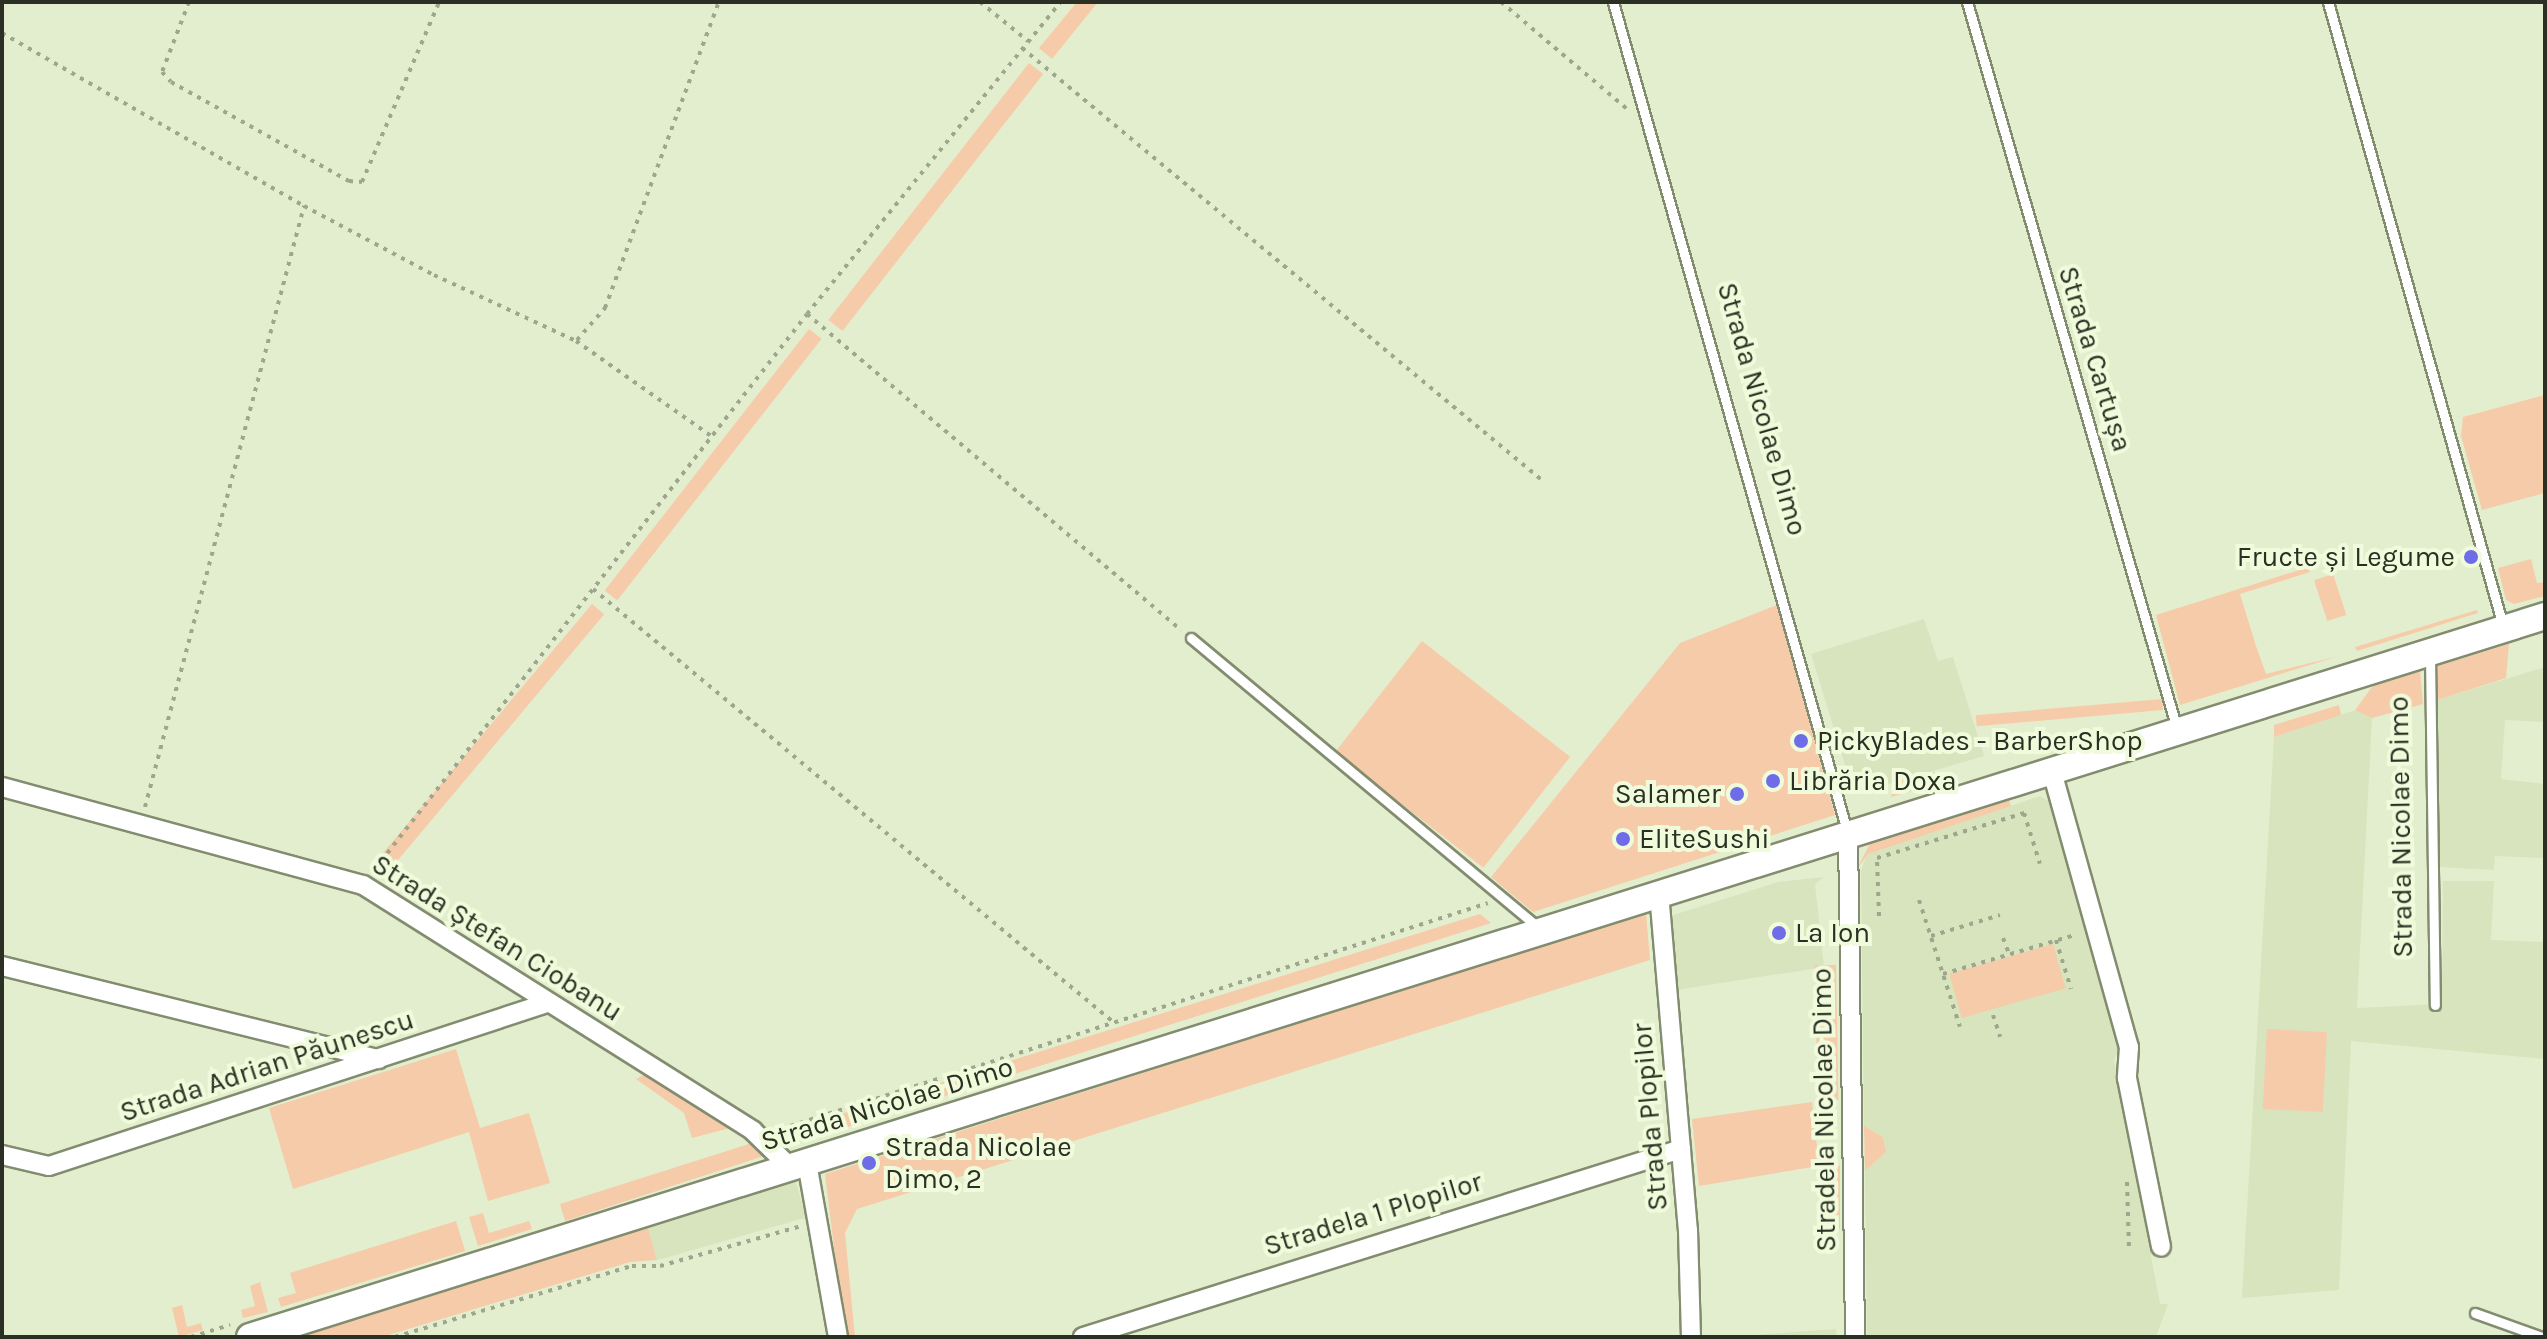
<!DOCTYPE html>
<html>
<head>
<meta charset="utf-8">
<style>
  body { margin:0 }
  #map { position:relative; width:2547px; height:1339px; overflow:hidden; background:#e3eece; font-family:Karla,sans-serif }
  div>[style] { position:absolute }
  .built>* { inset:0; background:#d7e4be; transform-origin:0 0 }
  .green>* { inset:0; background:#f6cba9; transform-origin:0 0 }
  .path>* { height:4px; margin-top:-2px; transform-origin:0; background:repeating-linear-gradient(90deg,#9ea78e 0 4px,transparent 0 10px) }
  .roads { filter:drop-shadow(2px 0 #828c6f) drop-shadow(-2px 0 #828c6f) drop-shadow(0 2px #828c6f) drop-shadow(0 -2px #828c6f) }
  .lane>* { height:9px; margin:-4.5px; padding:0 4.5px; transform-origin:4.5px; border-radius:4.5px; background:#fff }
  .street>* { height:18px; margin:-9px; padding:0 9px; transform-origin:9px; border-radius:9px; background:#fff }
  .secondary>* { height:26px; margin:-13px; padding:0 13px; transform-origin:13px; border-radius:13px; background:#fff }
  .dots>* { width:22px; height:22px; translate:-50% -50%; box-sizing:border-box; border:4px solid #f0fbdb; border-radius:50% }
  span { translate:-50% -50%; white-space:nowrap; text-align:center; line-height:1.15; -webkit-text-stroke:8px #f0fbdb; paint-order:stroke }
  .street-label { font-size:28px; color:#2c3024 }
  .poi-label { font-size:28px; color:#2c3024 }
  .right { translate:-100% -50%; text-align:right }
  .left { translate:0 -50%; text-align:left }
  .frame { position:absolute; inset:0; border:4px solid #2c3024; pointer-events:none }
</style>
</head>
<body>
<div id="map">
  <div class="built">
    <div style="clip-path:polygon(1924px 619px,1938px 661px,1953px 657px,1984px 756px,1854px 794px,1811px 654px)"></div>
    <div style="clip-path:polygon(2545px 667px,2545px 722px,2505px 720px,2501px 779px,2545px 784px,2545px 858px,2495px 856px,2494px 870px,2439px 867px,2437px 700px)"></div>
    <div style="clip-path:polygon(2359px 709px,2372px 718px,2357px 1008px,2442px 1004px,2443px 881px,2494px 881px,2491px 940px,2545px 942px,2545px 1059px,2351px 1041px,2339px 1290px,2242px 1298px,2274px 737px)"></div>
    <div style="clip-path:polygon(2040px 796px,2048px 801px,2119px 1048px,2114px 1061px,2160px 1304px,2168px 1304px,2156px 1337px,1867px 1337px,1865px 1171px,1886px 1152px,1883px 1137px,1864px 1126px,1861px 871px,1867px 854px)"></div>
    <div style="clip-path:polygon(1824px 877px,1815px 884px,1824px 967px,1676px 990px,1667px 917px,1778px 882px)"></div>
    <div style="left:795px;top:1179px;width:40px;height:155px;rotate:74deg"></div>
    <div style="clip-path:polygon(1836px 1329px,1837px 1337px,1734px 1337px,1767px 1334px)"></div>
  </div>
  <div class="green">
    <div style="clip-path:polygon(1077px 2px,1098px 2px,1052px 59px,1039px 48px)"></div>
    <div style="left:1029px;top:63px;width:18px;height:326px;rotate:38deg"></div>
    <div style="left:809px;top:329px;width:16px;height:332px;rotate:38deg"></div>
    <div style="clip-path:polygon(2545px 395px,2545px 493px,2482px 510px,2461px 436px,2463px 417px)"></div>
    <div style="clip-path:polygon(2531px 559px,2537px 583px,2545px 582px,2545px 596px,2514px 604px,2506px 600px,2498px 568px)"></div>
    <div style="clip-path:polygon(2309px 567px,2310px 572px,2240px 594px,2256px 646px,2266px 674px,2339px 656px,2180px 705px,2156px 615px)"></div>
    <div style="left:2333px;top:574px;width:43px;height:20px;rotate:72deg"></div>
    <div style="left:592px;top:604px;width:16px;height:346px;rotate:40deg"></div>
    <div style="clip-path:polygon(1777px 605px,1835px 815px,1533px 912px,1491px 877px,1680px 643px)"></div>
    <div style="clip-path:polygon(2477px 610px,2478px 613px,2357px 651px,2355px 647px)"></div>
    <div style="left:1422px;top:641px;width:188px;height:141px;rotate:38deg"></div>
    <div style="clip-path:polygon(2509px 644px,2506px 678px,2437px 700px,2437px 666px)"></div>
    <div style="clip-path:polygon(2420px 671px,2423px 704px,2372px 718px,2355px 710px,2375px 683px)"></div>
    <div style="left:2162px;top:699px;width:11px;height:187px;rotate:85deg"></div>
    <div style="clip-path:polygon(2339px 705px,2341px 715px,2274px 737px,2274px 725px)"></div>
    <div style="clip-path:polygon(1934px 772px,1945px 781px,1891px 797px,1894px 783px)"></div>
    <div style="clip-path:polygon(2009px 800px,2011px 806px,1868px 854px,1857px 869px,1870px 843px)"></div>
    <div style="clip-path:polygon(1646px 913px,1650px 960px,857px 1209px,845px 1233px,855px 1337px,845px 1337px,825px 1174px)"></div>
    <div style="clip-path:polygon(1480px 914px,1491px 923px,797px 1143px,783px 1132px)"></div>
    <div style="left:2053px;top:944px;width:46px;height:108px;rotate:74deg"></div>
    <div style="left:1836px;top:965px;width:135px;height:21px;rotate:89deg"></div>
    <div style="left:2267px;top:1029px;width:60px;height:80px;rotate:3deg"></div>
    <div style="clip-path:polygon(456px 1049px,480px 1128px,529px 1113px,550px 1183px,488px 1201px,469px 1132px,293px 1189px,269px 1108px)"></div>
    <div style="clip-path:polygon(647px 1073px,730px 1128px,692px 1138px,684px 1113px,636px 1079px)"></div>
    <div style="clip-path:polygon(1812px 1102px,1819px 1166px,1840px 1166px,1840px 1229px,1824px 1232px,1818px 1166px,1699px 1186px,1692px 1119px)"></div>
    <div style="clip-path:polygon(1864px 1126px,1883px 1137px,1886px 1152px,1865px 1171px)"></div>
    <div style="clip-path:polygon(752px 1143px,767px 1155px,565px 1221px,560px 1204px)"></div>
    <div style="clip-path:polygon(483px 1213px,489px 1233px,529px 1221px,532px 1229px,478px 1246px,469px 1217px)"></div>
    <div style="clip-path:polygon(456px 1221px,465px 1251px,281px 1307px,278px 1298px,296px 1293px,290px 1273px)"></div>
    <div style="clip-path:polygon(648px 1228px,657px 1260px,630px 1262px,382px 1337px,295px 1337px)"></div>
    <div style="clip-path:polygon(260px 1282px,268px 1312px,243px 1318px,241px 1310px,255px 1306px,250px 1286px)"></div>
    <div style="clip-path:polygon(182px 1305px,187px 1327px,201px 1323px,203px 1330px,179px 1337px,172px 1308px)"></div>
  </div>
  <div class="path">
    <div style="left:189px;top:2px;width:75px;rotate:111.1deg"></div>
    <div style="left:162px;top:72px;width:13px;rotate:48deg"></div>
    <div style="left:171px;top:82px;width:204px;rotate:29.1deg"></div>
    <div style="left:349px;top:181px;width:13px;rotate:4deg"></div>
    <div style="left:362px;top:182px;width:196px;rotate:-66.8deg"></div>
    <div style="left:980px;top:2px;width:62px;rotate:39.1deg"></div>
    <div style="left:1501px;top:2px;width:165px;rotate:40.3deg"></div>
    <div style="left:2px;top:33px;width:348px;rotate:29.8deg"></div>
    <div style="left:304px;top:206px;width:147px;rotate:28deg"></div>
    <div style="left:434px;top:275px;width:157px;rotate:24.9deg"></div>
    <div style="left:576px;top:341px;width:165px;rotate:35.1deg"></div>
    <div style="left:1022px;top:48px;width:677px;rotate:39.73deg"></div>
    <div style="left:807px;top:314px;width:490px;rotate:40.2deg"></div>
    <div style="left:577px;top:340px;width:43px;rotate:-48.8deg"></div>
    <div style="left:605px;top:308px;width:327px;rotate:-69.6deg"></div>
    <div style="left:593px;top:589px;width:675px;rotate:39.77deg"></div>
    <div style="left:145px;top:807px;width:622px;rotate:-75.18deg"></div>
    <div style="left:375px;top:869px;width:703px;rotate:-52.1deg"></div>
    <div style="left:807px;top:314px;width:402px;rotate:-50.9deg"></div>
    <div style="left:1919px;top:900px;width:133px;rotate:72.1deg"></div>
    <div style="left:1879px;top:916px;width:58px;rotate:-92deg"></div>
    <div style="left:1877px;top:858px;width:154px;rotate:-17deg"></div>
    <div style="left:2024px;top:813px;width:53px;rotate:72.6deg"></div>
    <div style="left:1931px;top:936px;width:72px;rotate:-16.9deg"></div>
    <div style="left:2003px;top:938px;width:17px;rotate:69deg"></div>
    <div style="left:2056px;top:940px;width:51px;rotate:73deg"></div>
    <div style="left:1943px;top:974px;width:138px;rotate:-16.5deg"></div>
    <div style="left:1993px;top:1015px;width:23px;rotate:72deg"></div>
    <div style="left:781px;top:1129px;width:742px;rotate:-17.73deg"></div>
    <div style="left:2127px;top:1182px;width:69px;rotate:88.3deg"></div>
    <div style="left:191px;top:1337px;width:41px;rotate:-17.1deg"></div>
    <div style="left:395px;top:1337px;width:247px;rotate:-16.7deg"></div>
    <div style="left:632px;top:1266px;width:28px"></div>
    <div style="left:660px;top:1266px;width:147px;rotate:-15.8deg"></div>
  </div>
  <div class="roads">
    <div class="lane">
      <div style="left:1613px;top:2px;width:861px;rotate:74.24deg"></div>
      <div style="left:1967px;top:2px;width:757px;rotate:73.89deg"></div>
      <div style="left:2328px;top:2px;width:648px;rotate:74.33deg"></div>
      <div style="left:1191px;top:638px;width:454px;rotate:39.8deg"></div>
      <div style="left:2430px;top:656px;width:349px;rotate:89.2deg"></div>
      <div style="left:2475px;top:1313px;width:71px;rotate:19.7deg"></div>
    </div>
    <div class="street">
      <div style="left:2051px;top:768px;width:290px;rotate:74.4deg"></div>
      <div style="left:2129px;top:1047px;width:31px;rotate:94deg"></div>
      <div style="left:2127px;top:1078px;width:172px;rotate:78.6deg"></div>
      <div style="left:2px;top:787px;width:374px;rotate:15.2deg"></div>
      <div style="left:363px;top:885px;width:461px;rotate:32.2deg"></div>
      <div style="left:753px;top:1131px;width:53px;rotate:44.2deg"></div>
      <div style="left:1848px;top:834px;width:503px;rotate:89.2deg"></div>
      <div style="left:1659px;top:893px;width:338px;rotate:85.1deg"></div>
      <div style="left:1688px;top:1230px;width:107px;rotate:88.4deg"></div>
      <div style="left:2px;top:966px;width:388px;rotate:13.9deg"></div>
      <div style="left:2px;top:1155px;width:48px;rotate:13.2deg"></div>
      <div style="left:49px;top:1166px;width:524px;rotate:-18.12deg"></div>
      <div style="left:807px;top:1163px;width:177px;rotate:79.9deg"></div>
      <div style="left:1083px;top:1337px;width:627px;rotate:-17.45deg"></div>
    </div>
    <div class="secondary">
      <div style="left:250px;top:1337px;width:2406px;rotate:-17.44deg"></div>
    </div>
  </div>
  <div class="dots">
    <div style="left:2471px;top:557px;background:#6e6ce7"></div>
    <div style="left:1801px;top:741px;background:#6e6ce7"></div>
    <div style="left:1773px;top:781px;background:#6e6ce7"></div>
    <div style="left:1737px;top:794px;background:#6e6ce7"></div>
    <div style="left:1623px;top:839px;background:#6e6ce7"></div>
    <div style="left:1779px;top:933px;background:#6e6ce7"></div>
    <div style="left:869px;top:1163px;background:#6e6ce7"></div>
  </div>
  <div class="street-label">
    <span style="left:2095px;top:359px;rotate:73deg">Strada Cartușa</span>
    <span style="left:1762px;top:409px;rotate:74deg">Strada Nicolae Dimo</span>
    <span style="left:2401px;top:827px;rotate:-91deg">Strada Nicolae Dimo</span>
    <span style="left:497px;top:938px;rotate:32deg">Strada Ștefan Ciobanu</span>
    <span style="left:267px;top:1066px;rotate:-18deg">Strada Adrian Păunescu</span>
    <span style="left:887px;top:1104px;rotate:-17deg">Strada Nicolae Dimo</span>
    <span style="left:1824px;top:1110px;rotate:-91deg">Stradela Nicolae Dimo</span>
    <span style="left:1650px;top:1117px;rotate:-95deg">Strada Plopilor</span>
    <span style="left:1373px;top:1214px;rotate:-17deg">Stradela 1 Plopilor</span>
  </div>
  <div class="poi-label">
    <span class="right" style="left:2455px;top:557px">Fructe și Legume</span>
    <span class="left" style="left:1817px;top:741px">PickyBlades - BarberShop</span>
    <span class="left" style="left:1789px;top:781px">Librăria Doxa</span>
    <span class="right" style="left:1721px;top:794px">Salamer</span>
    <span class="left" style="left:1639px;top:839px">EliteSushi</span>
    <span class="left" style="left:1795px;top:933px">La Ion</span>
    <span class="left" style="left:885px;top:1163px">Strada Nicolae<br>Dimo, 2</span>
  </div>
  <div class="frame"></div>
</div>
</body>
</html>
